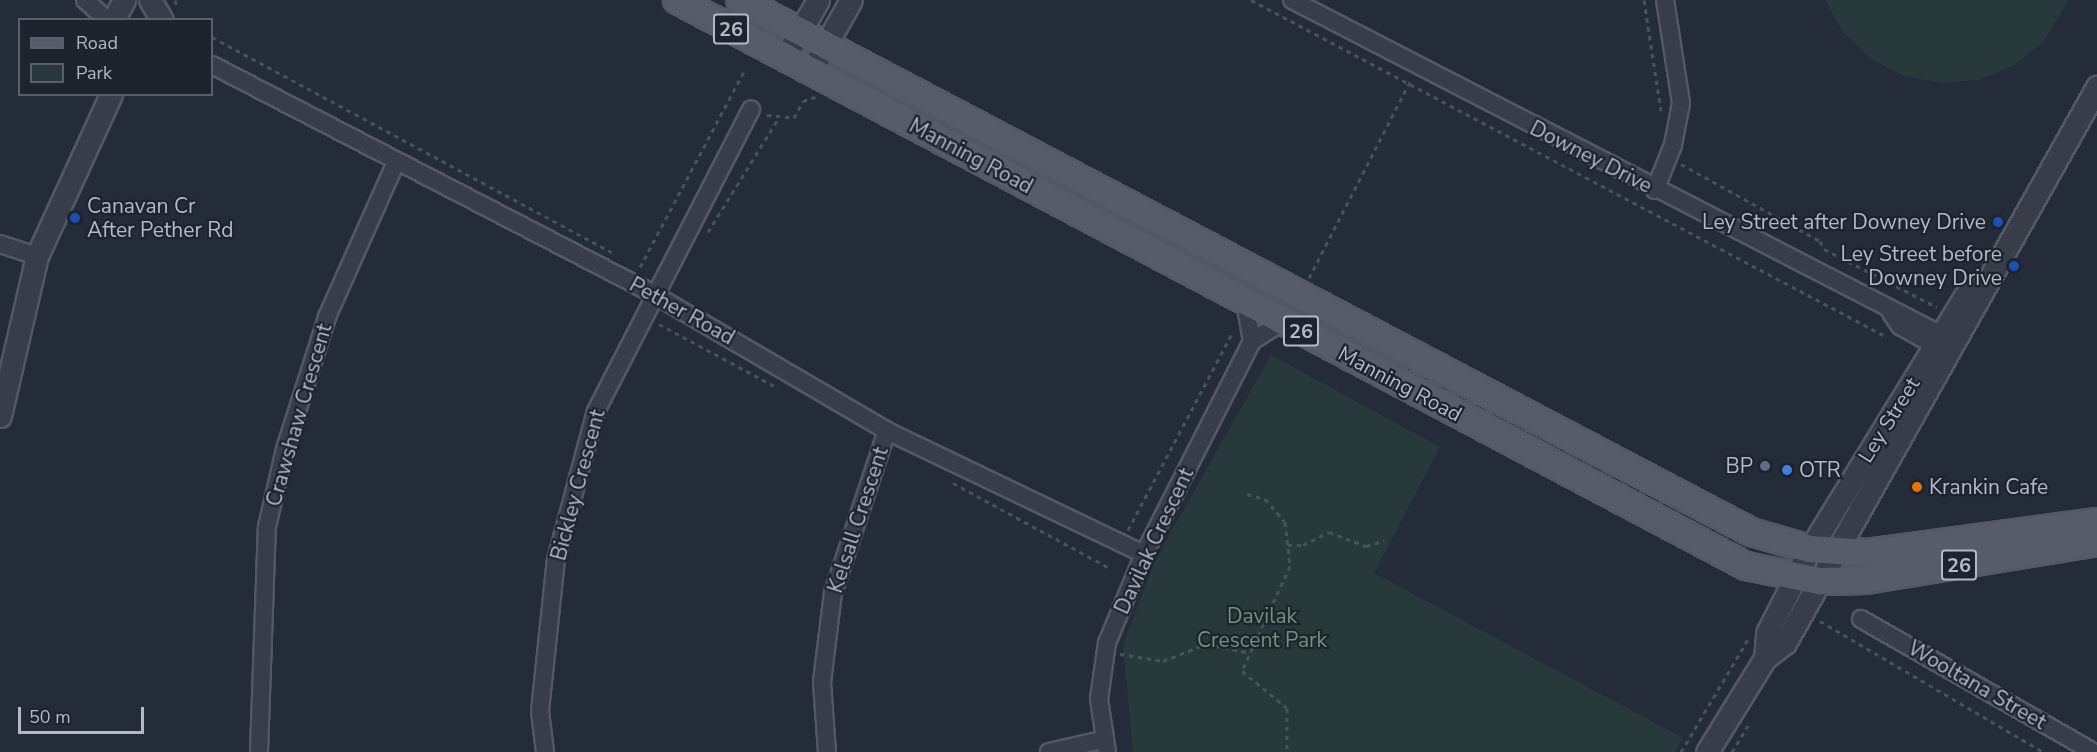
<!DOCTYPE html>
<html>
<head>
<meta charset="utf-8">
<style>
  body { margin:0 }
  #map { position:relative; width:2097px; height:752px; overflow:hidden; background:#242c39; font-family:"Nunito Sans",sans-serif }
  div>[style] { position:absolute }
  .green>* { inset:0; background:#27393b }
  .path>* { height:3px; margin-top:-1.5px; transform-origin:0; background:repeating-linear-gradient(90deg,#445457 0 4.5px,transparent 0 9px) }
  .roads { filter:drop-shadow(2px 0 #535964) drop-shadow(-2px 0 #535964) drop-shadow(0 2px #535964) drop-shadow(0 -2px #535964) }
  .minor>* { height:16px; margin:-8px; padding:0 8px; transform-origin:8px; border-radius:8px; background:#373e49 }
  .tertiary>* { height:21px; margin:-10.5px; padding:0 10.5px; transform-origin:10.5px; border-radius:10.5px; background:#373e49 }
  .primary>* { height:26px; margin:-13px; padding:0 13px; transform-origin:13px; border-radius:13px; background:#565d69 }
  .dots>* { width:16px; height:16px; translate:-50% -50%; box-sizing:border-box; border:3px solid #1d242e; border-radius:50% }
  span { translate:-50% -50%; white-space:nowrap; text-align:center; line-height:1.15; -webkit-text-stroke:4.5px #1d242e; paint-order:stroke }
  .shield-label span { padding:2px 4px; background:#1d242e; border:2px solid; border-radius:4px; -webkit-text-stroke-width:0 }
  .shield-label { font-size:20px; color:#b3b9c5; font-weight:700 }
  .street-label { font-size:21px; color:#b3b9c5 }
  .poi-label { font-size:21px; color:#b3b9c5 }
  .left { translate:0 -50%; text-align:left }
  .right { translate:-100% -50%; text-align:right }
  .park-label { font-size:21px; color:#6c9476 }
  .legend { position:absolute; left:18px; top:18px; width:195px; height:78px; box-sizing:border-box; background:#1d242e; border:2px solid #59606a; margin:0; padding:8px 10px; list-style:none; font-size:18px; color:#b3b9c5 }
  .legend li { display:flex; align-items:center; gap:12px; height:30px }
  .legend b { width:30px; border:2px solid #59606a }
  .scale { position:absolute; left:18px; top:707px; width:126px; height:27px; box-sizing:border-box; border:3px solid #b3b9c5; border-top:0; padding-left:8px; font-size:18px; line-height:21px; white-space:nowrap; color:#b3b9c5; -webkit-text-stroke:4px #1d242e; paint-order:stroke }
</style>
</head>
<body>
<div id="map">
  <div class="green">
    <div style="clip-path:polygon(1825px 0,2069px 0,2044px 41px,2015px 65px,1979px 80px,1941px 83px,1904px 76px,1870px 58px,1843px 32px)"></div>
    <div style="clip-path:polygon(1271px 355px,1440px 447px,1374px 573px,1683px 738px,1675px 752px,1133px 752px,1123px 645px,1155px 561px)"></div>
  </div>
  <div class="path">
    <div style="left:175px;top:0;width:7px;rotate:74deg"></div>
    <div style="left:1251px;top:0;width:720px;rotate:27.92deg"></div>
    <div style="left:1644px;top:0;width:112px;rotate:81.3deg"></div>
    <div style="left:212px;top:37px;width:454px;rotate:28.3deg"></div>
    <div style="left:767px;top:115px;width:27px;rotate:6deg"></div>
    <div style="left:794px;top:118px;width:19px;rotate:-62deg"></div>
    <div style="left:803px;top:101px;width:13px;rotate:-18deg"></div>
    <div style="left:1681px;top:164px;width:159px;rotate:29deg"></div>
    <div style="left:1820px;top:241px;width:9px;rotate:63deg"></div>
    <div style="left:1824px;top:249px;width:127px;rotate:27.2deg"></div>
    <div style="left:708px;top:232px;width:133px;rotate:-58.2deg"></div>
    <div style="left:640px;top:267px;width:225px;rotate:-62deg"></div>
    <div style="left:1309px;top:278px;width:225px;rotate:-62.8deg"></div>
    <div style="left:659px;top:324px;width:135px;rotate:28.3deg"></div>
    <div style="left:953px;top:483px;width:176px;rotate:28.5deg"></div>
    <div style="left:1247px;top:494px;width:19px;rotate:16deg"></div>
    <div style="left:1265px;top:499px;width:30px;rotate:49deg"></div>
    <div style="left:1285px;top:522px;width:44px;rotate:83.5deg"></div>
    <div style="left:1290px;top:566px;width:115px;rotate:114.6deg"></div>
    <div style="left:1242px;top:671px;width:58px;rotate:39.4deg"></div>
    <div style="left:1287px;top:708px;width:44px;rotate:90deg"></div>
    <div style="left:1128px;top:530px;width:224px;rotate:-62.1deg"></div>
    <div style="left:1288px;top:545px;width:15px"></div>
    <div style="left:1303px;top:545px;width:29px;rotate:-27deg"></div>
    <div style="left:1329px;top:532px;width:40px;rotate:21deg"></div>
    <div style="left:1366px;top:546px;width:19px;rotate:-16deg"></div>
    <div style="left:1820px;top:621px;width:259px;rotate:30.4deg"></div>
    <div style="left:1120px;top:654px;width:44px;rotate:9.2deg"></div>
    <div style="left:1163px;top:661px;width:46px;rotate:-21.6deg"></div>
    <div style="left:1206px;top:644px;width:41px;rotate:11.3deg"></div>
    <div style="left:1681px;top:752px;width:131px;rotate:-59.3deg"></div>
    <div style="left:1732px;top:752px;width:31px;rotate:-59deg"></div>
  </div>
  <div class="roads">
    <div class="minor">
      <div style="left:85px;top:0;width:30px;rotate:42deg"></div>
      <div style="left:1292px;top:0;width:742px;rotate:27.29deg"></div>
      <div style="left:212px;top:65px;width:497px;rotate:27.4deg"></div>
      <div style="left:653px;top:294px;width:271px;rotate:30.3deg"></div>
      <div style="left:887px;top:431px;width:285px;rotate:25.6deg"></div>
      <div style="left:1655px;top:190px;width:48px;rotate:-68.2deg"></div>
      <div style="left:1673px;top:145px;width:43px;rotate:-79.2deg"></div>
      <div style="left:1681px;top:103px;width:104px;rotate:-98.8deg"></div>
      <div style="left:0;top:244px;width:39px;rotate:18deg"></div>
      <div style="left:1245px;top:302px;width:40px;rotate:80deg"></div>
      <div style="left:1891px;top:313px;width:16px;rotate:55deg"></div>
      <div style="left:1900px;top:326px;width:49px;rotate:29.2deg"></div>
      <div style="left:1861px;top:619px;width:267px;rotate:29.8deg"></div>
      <div style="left:259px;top:752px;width:225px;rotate:-88deg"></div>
      <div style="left:267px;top:527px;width:80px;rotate:-77deg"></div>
      <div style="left:285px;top:449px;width:139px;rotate:-72.3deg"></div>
      <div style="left:327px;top:317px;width:167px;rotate:-66deg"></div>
      <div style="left:545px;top:752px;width:41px;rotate:-97deg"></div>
      <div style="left:540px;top:711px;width:152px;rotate:-84deg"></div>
      <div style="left:556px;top:560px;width:154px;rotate:-75deg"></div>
      <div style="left:596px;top:411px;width:339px;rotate:-62.8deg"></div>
      <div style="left:827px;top:752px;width:70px;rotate:-94.1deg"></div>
      <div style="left:822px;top:682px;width:90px;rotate:-83deg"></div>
      <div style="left:833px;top:593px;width:171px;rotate:-71.6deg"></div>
      <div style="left:1049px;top:752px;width:54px;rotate:-12.8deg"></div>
      <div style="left:1107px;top:752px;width:54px;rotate:-98.6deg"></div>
      <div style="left:1099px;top:699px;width:57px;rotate:-81.9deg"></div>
      <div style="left:1107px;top:643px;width:96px;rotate:-67.4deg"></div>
      <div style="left:1144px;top:554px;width:239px;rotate:-63.1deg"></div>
      <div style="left:1252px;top:341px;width:36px;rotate:-32deg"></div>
    </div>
    <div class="tertiary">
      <div style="left:150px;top:0;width:23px;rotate:59deg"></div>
      <div style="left:113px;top:20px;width:23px;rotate:-61deg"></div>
      <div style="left:785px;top:57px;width:66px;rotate:-59.9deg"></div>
      <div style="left:811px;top:71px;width:81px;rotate:-60.6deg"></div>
      <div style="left:0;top:416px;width:164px;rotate:-77deg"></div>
      <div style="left:37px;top:256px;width:178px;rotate:-65.4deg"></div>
      <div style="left:1765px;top:658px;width:25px;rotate:-85deg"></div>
      <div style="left:1767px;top:633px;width:94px;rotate:-62.9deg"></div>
      <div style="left:1810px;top:549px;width:297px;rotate:-58.5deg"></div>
      <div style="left:1965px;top:296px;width:17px;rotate:-28deg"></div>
      <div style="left:1707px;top:752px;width:110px;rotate:-58.3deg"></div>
      <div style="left:1765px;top:658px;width:25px;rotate:-37deg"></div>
      <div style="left:1785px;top:643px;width:638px;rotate:-60.7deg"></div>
    </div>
    <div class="primary">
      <div style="left:677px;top:0;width:1210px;rotate:27.9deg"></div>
      <div style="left:1746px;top:566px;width:76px;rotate:11.5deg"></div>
      <div style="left:1820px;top:581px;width:46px;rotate:-1.2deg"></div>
      <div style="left:1866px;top:580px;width:234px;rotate:-9.3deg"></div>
      <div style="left:740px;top:0;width:1142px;rotate:27.75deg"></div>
      <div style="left:1751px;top:532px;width:61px;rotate:16.1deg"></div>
      <div style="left:1810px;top:549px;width:57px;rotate:4deg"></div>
      <div style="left:1867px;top:553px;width:232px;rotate:-7.7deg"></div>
    </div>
  </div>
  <div class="dots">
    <div style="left:75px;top:218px;background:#1a4fb4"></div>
    <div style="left:1998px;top:222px;background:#1a4fb4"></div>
    <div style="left:2014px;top:266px;background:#1a4fb4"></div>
    <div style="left:1765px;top:466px;background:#5c6f8a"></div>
    <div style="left:1787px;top:470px;background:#3f7fe0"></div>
    <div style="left:1917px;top:487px;background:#e8710a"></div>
  </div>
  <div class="shield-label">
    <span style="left:731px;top:29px">26</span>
    <span style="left:1301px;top:331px">26</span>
    <span style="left:1959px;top:565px">26</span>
  </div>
  <div class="street-label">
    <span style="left:971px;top:156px;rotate:28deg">Manning Road</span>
    <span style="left:1591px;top:157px;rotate:27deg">Downey Drive</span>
    <span style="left:682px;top:311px;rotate:29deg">Pether Road</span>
    <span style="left:1400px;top:384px;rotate:28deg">Manning Road</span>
    <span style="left:299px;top:415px;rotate:-74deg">Crawshaw Crescent</span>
    <span style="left:1889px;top:420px;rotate:-58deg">Ley Street</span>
    <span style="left:578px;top:485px;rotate:-75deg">Bickley Crescent</span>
    <span style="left:858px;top:520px;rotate:-72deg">Kelsall Crescent</span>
    <span style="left:1154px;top:541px;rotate:-65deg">Davilak Crescent</span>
    <span style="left:1977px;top:685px;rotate:30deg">Wooltana Street</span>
  </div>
  <div class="poi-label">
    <span class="left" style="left:87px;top:218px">Canavan Cr<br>After Pether Rd</span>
    <span class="right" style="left:1986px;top:222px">Ley Street after Downey Drive</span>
    <span class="right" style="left:2002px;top:266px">Ley Street before<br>Downey Drive</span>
    <span class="right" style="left:1753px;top:466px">BP</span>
    <span class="left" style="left:1799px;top:470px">OTR</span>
    <span class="left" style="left:1929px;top:487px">Krankin Cafe</span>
  </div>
  <div class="park-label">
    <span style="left:1262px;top:628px">Davilak<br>Crescent Park</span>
  </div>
  <ul class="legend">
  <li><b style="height:8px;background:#565d69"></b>Road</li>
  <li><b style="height:16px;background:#27393b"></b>Park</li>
  </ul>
  <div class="scale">50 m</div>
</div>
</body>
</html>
